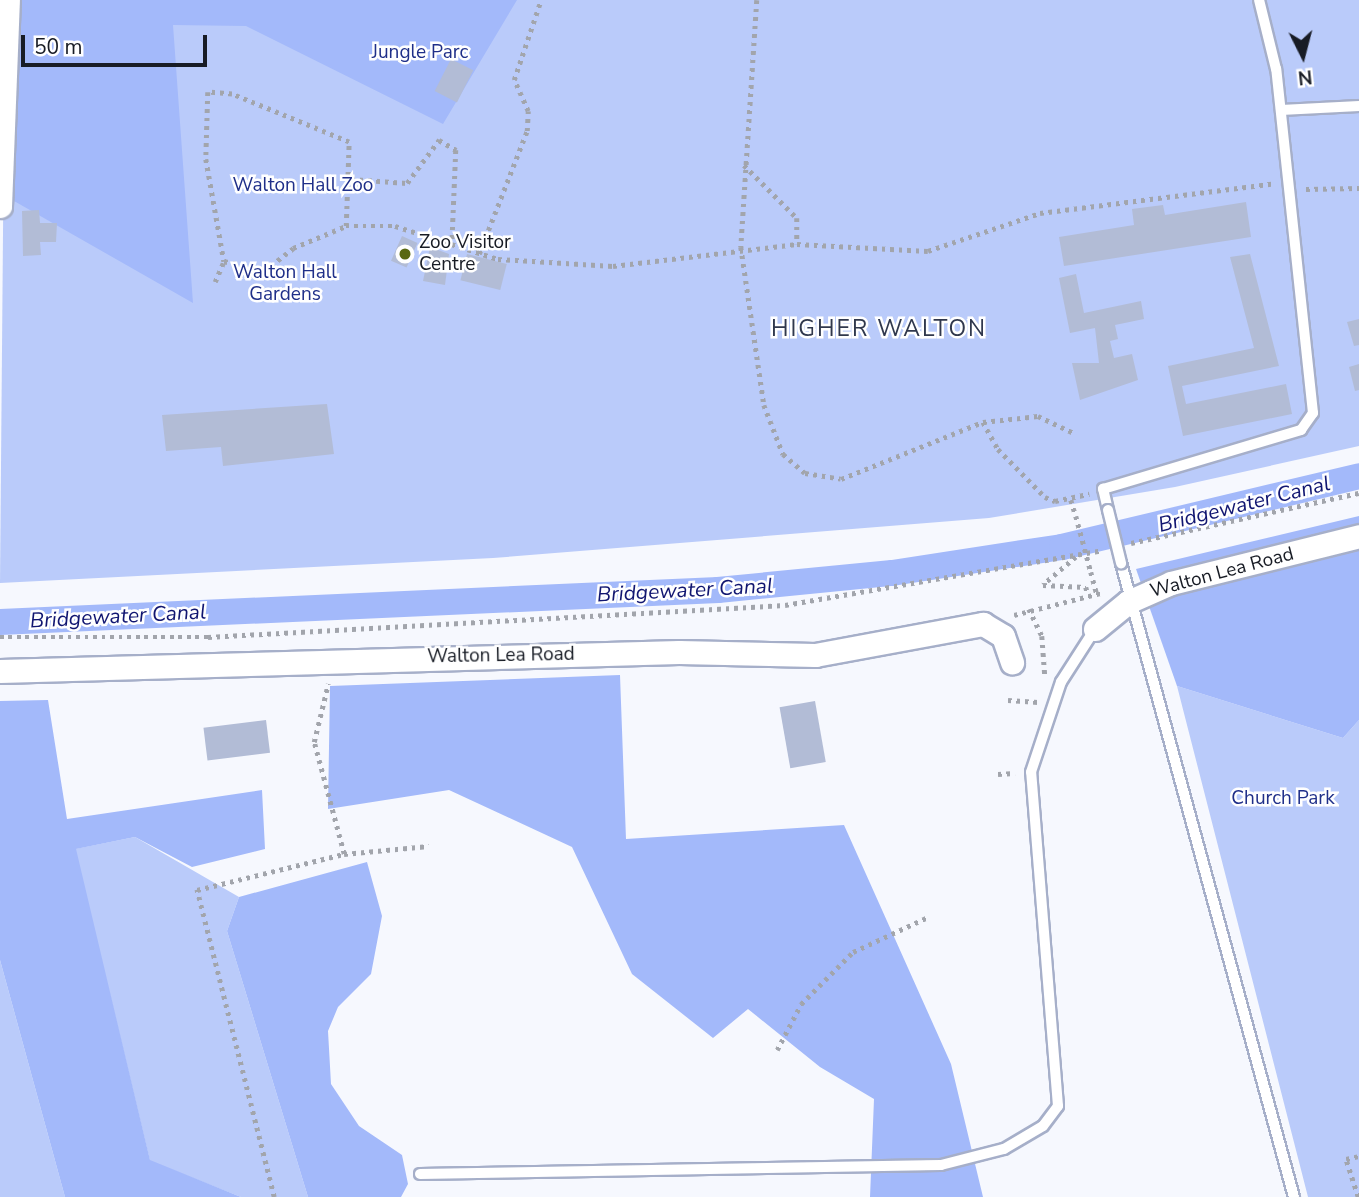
<!DOCTYPE html>
<html>
<head>
<meta charset="utf-8">
<style>
  body { margin:0 }
  #map { position:relative; width:1359px; height:1197px; overflow:hidden; background:#f6f8fe; font-family:"Nunito Sans",sans-serif }
  div>[style] { position:absolute }
  .green>* { inset:0; background:#bacbfa }
  .forest>* { inset:0; background:#a3b9fa }
  .canal>* { height:26px; margin:-13px; padding:0 13px; transform-origin:13px; border-radius:13px; background:#a3b9fa }
  .building>* { inset:0; background:#b2bcd6; transform-origin:0 0 }
  .path>* { height:4.5px; margin-top:-2.25px; transform-origin:0; background:repeating-linear-gradient(90deg,#a2a5ac 0 3.5px,transparent 0 8.5px) }
  .roads { filter:drop-shadow(2px 0 #a6afc9) drop-shadow(-2px 0 #a6afc9) drop-shadow(0 2px #a6afc9) drop-shadow(0 -2px #a6afc9) }
  .service>* { height:10px; margin:-5px; padding:0 5px; transform-origin:5px; border-radius:5px; background:#fff }
  .minor>* { height:23px; margin:-11.5px; padding:0 11.5px; transform-origin:11.5px; border-radius:11.5px; background:#fff }
  .path-bridge>* { height:4.5px; margin-top:-2.25px; transform-origin:0; background:repeating-linear-gradient(90deg,#a2a5ac 0 3.5px,transparent 0 8.5px) }
  .bridges { filter:drop-shadow(2px 0 #a6afc9) drop-shadow(-2px 0 #a6afc9) drop-shadow(0 2px #a6afc9) drop-shadow(0 -2px #a6afc9) }
  .service-bridge>* { height:10px; margin:-5px; padding:0 5px; transform-origin:5px; border-radius:5px; background:#fff }
  .dots>* { width:19px; height:19px; translate:-50% -50%; box-sizing:border-box; border:4px solid #fff; border-radius:50% }
  span { translate:-50% -50%; white-space:nowrap; text-align:center; line-height:1.15; -webkit-text-stroke:5px #fff; paint-order:stroke }
  .park-label { font-size:19px; color:#1f2f89 }
  .poi-label { font-size:19px; color:#181c25 }
  .left { translate:0 -50%; text-align:left }
  .street-label { font-size:19px; color:#181c25 }
  .water-label { font-size:21px; color:#111671; font-style:italic }
  .quarter-label { font-size:23px; color:#30384d; letter-spacing:2px }
  .north { position:absolute; left:1268px; top:21px; width:70px; height:70px; -webkit-text-stroke:5px #fff; paint-order:stroke; rotate:174deg; font-size:19px; font-weight:700; line-height:28px; text-align:center; color:#181c25 }
  .north::after { content:''; display:block; margin:auto; width:24px; height:32px; background:#181c25; clip-path:polygon(50% 0,100% 100%,50% 72%,0 100%) }
  .scale { position:absolute; left:21px; top:35px; width:186px; height:32px; box-sizing:border-box; border:4px solid #181c25; border-top:0; padding-left:9px; font-size:21px; line-height:24px; white-space:nowrap; color:#181c25; -webkit-text-stroke:5px #fff; paint-order:stroke }
</style>
</head>
<body>
<div id="map">
  <div class="green">
    <div style="clip-path:polygon(5px 0,1359px 0,1359px 446px,1175px 487px,989px 518px,493px 558px,0 583px)"></div>
    <div style="clip-path:polygon(1177px 686px,1343px 738px,1359px 720px,1359px 1197px,1308px 1197px)"></div>
    <div style="clip-path:polygon(135px 837px,239px 897px,227px 931px,308px 1197px,241px 1197px,150px 1161px,75px 849px)"></div>
    <div style="clip-path:polygon(0 960px,65px 1197px,0 1197px)"></div>
  </div>
  <div class="forest">
    <div style="clip-path:polygon(5px 0,517px 0,443px 124px,246px 26px,173px 25px,193px 303px,0 193px)"></div>
    <div style="clip-path:polygon(1359px 516px,1359px 720px,1343px 738px,1177px 686px,1136px 569px)"></div>
    <div style="clip-path:polygon(620px 675px,626px 839px,844px 825px,951px 1064px,983px 1197px,870px 1197px,874px 1099px,820px 1067px,748px 1009px,713px 1038px,632px 974px,572px 847px,449px 790px,328px 809px,330px 686px)"></div>
    <div style="clip-path:polygon(48px 700px,67px 819px,262px 790px,265px 849px,192px 867px,135px 837px,76px 849px,150px 1160px,241px 1197px,65px 1197px,0 960px,0 701px)"></div>
    <div style="clip-path:polygon(367px 862px,382px 916px,371px 974px,338px 1007px,328px 1031px,331px 1084px,359px 1126px,402px 1155px,408px 1184px,401px 1197px,308px 1197px,227px 931px,239px 897px)"></div>
  </div>
  <div class="canal">
    <div style="left:0;top:622px;width:719px;rotate:-2.55deg"></div>
    <div style="left:718px;top:590px;width:175px;rotate:-5.6deg"></div>
    <div style="left:892px;top:573px;width:172px;rotate:-8.7deg"></div>
    <div style="left:1062px;top:547px;width:305px;rotate:-13.4deg"></div>
  </div>
  <div class="building">
    <div style="left:451px;top:59px;width:25px;height:36px;rotate:27deg"></div>
    <div style="clip-path:polygon(1246px 202px,1251px 237px,1064px 266px,1059px 237px,1134px 225px,1132px 209px,1163px 205px,1165px 215px)"></div>
    <div style="clip-path:polygon(39px 210px,40px 223px,57px 223px,56px 242px,40px 242px,41px 255px,23px 256px,22px 211px)"></div>
    <div style="left:402px;top:236px;width:17px;height:27px;rotate:24deg"></div>
    <div style="clip-path:polygon(430px 247px,449px 254px,445px 285px,423px 281px)"></div>
    <div style="left:467px;top:254px;width:41px;height:27px;rotate:14deg"></div>
    <div style="clip-path:polygon(1250px 254px,1279px 366px,1182px 386px,1186px 404px,1286px 384px,1292px 414px,1183px 436px,1168px 366px,1254px 348px,1230px 257px)"></div>
    <div style="clip-path:polygon(1076px 274px,1084px 313px,1141px 301px,1144px 319px,1115px 325px,1118px 339px,1110px 341px,1114px 358px,1132px 354px,1138px 380px,1080px 400px,1072px 363px,1099px 363px,1095px 328px,1070px 333px,1059px 278px)"></div>
    <div style="clip-path:polygon(1359px 319px,1359px 345px,1354px 346px,1347px 322px)"></div>
    <div style="clip-path:polygon(1359px 364px,1359px 390px,1355px 391px,1349px 367px)"></div>
    <div style="clip-path:polygon(327px 404px,334px 454px,223px 466px,221px 447px,166px 451px,162px 415px)"></div>
    <div style="left:815px;top:701px;width:62px;height:36px;rotate:80deg"></div>
    <div style="left:266px;top:720px;width:33px;height:63px;rotate:83deg"></div>
  </div>
  <div class="path">
    <div style="left:757px;top:0;width:248px;rotate:93.7deg"></div>
    <div style="left:741px;top:247px;width:160px;rotate:81.7deg"></div>
    <div style="left:764px;top:405px;width:53px;rotate:68.8deg"></div>
    <div style="left:783px;top:454px;width:29px;rotate:41deg"></div>
    <div style="left:805px;top:473px;width:36px;rotate:9deg"></div>
    <div style="left:841px;top:479px;width:153px;rotate:-21.9deg"></div>
    <div style="left:983px;top:422px;width:31px;rotate:61deg"></div>
    <div style="left:998px;top:449px;width:67px;rotate:45.6deg"></div>
    <div style="left:1045px;top:497px;width:11px;rotate:22deg"></div>
    <div style="left:1055px;top:501px;width:35px;rotate:-12deg"></div>
    <div style="left:744px;top:165px;width:75px;rotate:45deg"></div>
    <div style="left:797px;top:218px;width:26px;rotate:90deg"></div>
    <div style="left:351px;top:179px;width:56px;rotate:4.1deg"></div>
    <div style="left:407px;top:183px;width:54px;rotate:-53.3deg"></div>
    <div style="left:439px;top:140px;width:20px;rotate:30deg"></div>
    <div style="left:456px;top:150px;width:96px;rotate:92.4deg"></div>
    <div style="left:1306px;top:189px;width:53px;rotate:-1.1deg"></div>
    <div style="left:346px;top:226px;width:84px;rotate:-88deg"></div>
    <div style="left:349px;top:142px;width:126px;rotate:-157.7deg"></div>
    <div style="left:232px;top:94px;width:24px;rotate:-175deg"></div>
    <div style="left:208px;top:92px;width:67px;rotate:91.7deg"></div>
    <div style="left:206px;top:159px;width:104px;rotate:80deg"></div>
    <div style="left:224px;top:261px;width:41px;rotate:14deg"></div>
    <div style="left:264px;top:271px;width:37px;rotate:-38deg"></div>
    <div style="left:293px;top:248px;width:57px;rotate:-22.5deg"></div>
    <div style="left:346px;top:226px;width:49px"></div>
    <div style="left:395px;top:226px;width:108px;rotate:17.8deg"></div>
    <div style="left:498px;top:259px;width:115px;rotate:3.5deg"></div>
    <div style="left:613px;top:266px;width:185px;rotate:-6.8deg"></div>
    <div style="left:797px;top:244px;width:131px;rotate:3.1deg"></div>
    <div style="left:928px;top:251px;width:118px;rotate:-18.7deg"></div>
    <div style="left:1040px;top:213px;width:233px;rotate:-7.2deg"></div>
    <div style="left:479px;top:254px;width:132px;rotate:-68.7deg"></div>
    <div style="left:527px;top:131px;width:20px;rotate:-87deg"></div>
    <div style="left:528px;top:111px;width:34px;rotate:-114deg"></div>
    <div style="left:514px;top:80px;width:84px;rotate:-71.4deg"></div>
    <div style="left:215px;top:282px;width:23px;rotate:-67deg"></div>
    <div style="left:983px;top:422px;width:55px;rotate:-6.2deg"></div>
    <div style="left:1038px;top:416px;width:42px;rotate:25.3deg"></div>
    <div style="left:1071px;top:500px;width:17px;rotate:73deg"></div>
    <div style="left:1131px;top:543px;width:233px;rotate:-12.4deg"></div>
    <div style="left:1076px;top:557px;width:43px;rotate:139.7deg"></div>
    <div style="left:1043px;top:585px;width:43px;rotate:2.7deg"></div>
    <div style="left:1086px;top:587px;width:8px;rotate:76deg"></div>
    <div style="left:1091px;top:572px;width:23px;rotate:75deg"></div>
    <div style="left:1029px;top:609px;width:30px;rotate:64deg"></div>
    <div style="left:1042px;top:636px;width:40px;rotate:85.7deg"></div>
    <div style="left:1014px;top:615px;width:90px;rotate:-14.2deg"></div>
    <div style="left:0;top:637px;width:208px"></div>
    <div style="left:208px;top:637px;width:578px;rotate:-3.17deg"></div>
    <div style="left:785px;top:605px;width:322px;rotate:-9.8deg"></div>
    <div style="left:1008px;top:700px;width:30px;rotate:4deg"></div>
    <div style="left:998px;top:774px;width:17px;rotate:-3deg"></div>
    <div style="left:344px;top:854px;width:85px;rotate:-5.4deg"></div>
    <div style="left:777px;top:1050px;width:52px;rotate:-62.4deg"></div>
    <div style="left:801px;top:1004px;width:74px;rotate:-45deg"></div>
    <div style="left:853px;top:952px;width:81px;rotate:-25deg"></div>
    <div style="left:274px;top:1197px;width:317px;rotate:-104.1deg"></div>
    <div style="left:197px;top:890px;width:151px;rotate:-13.8deg"></div>
    <div style="left:344px;top:854px;width:116px;rotate:-105deg"></div>
    <div style="left:314px;top:742px;width:60px;rotate:-76.4deg"></div>
    <div style="left:1358px;top:1197px;width:40px;rotate:-108deg"></div>
    <div style="left:1346px;top:1159px;width:13px;rotate:-13deg"></div>
  </div>
  <div class="roads">
    <div class="service">
      <div style="left:1281px;top:110px;width:78px;rotate:-2.9deg"></div>
      <div style="left:1108px;top:510px;width:22px;rotate:-103deg"></div>
      <div style="left:1103px;top:489px;width:207px;rotate:-16.6deg"></div>
      <div style="left:1301px;top:430px;width:21px;rotate:-55deg"></div>
      <div style="left:1313px;top:413px;width:346px;rotate:-96.1deg"></div>
      <div style="left:1276px;top:69px;width:71px;rotate:-103.8deg"></div>
      <div style="left:1121px;top:563px;width:657px;rotate:74.74deg"></div>
      <div style="left:420px;top:1174px;width:521px;rotate:-0.99deg"></div>
      <div style="left:941px;top:1165px;width:65px;rotate:-14.3deg"></div>
      <div style="left:1004px;top:1149px;width:45px;rotate:-30.5deg"></div>
      <div style="left:1043px;top:1126px;width:25px;rotate:-53deg"></div>
      <div style="left:1058px;top:1106px;width:335px;rotate:-94.6deg"></div>
      <div style="left:1031px;top:772px;width:95px;rotate:-71.6deg"></div>
      <div style="left:1061px;top:682px;width:63px;rotate:-57.3deg"></div>
    </div>
    <div class="minor">
      <div style="left:0;top:206px;width:206px;rotate:-87.8deg"></div>
      <div style="left:1095px;top:629px;width:43px;rotate:-39.3deg"></div>
      <div style="left:1128px;top:602px;width:47px;rotate:-23.8deg"></div>
      <div style="left:1171px;top:583px;width:194px;rotate:-14deg"></div>
      <div style="left:0;top:671px;width:679px;rotate:-1.6deg"></div>
      <div style="left:679px;top:652px;width:136px;rotate:1.3deg"></div>
      <div style="left:815px;top:655px;width:171px;rotate:-10.5deg"></div>
      <div style="left:983px;top:624px;width:23px;rotate:31deg"></div>
      <div style="left:1003px;top:636px;width:28px;rotate:71deg"></div>
    </div>
  </div>
  <div class="path-bridge">
    <div style="left:1076px;top:516px;width:58px;rotate:75deg"></div>
  </div>
  <div class="bridges">
    <div class="service-bridge">
      <div style="left:1108px;top:510px;width:55px;rotate:76.2deg"></div>
    </div>
  </div>
  <div class="dots">
    <div style="left:405px;top:254px;background:#596811"></div>
  </div>
  <div class="park-label">
    <span style="left:420px;top:53px">Jungle Parc</span>
    <span style="left:303px;top:186px">Walton Hall Zoo</span>
    <span style="left:285px;top:284px">Walton Hall<br>Gardens</span>
    <span style="left:1283px;top:799px">Church Park</span>
  </div>
  <div class="poi-label">
    <span class="left" style="left:419px;top:254px">Zoo Visitor<br>Centre</span>
  </div>
  <div class="street-label">
    <span style="left:1222px;top:573px;rotate:-15deg">Walton Lea Road</span>
    <span style="left:501px;top:656px;rotate:-1deg">Walton Lea Road</span>
  </div>
  <div class="water-label">
    <span style="left:1244px;top:504px;rotate:-14deg">Bridgewater Canal</span>
    <span style="left:685px;top:590px;rotate:-3deg">Bridgewater Canal</span>
    <span style="left:118px;top:616px;rotate:-3deg">Bridgewater Canal</span>
  </div>
  <div class="quarter-label">
    <span style="left:879px;top:329px">HIGHER WALTON</span>
  </div>
  <div class="north">N</div>
  <div class="scale">50 m</div>
</div>
</body>
</html>
